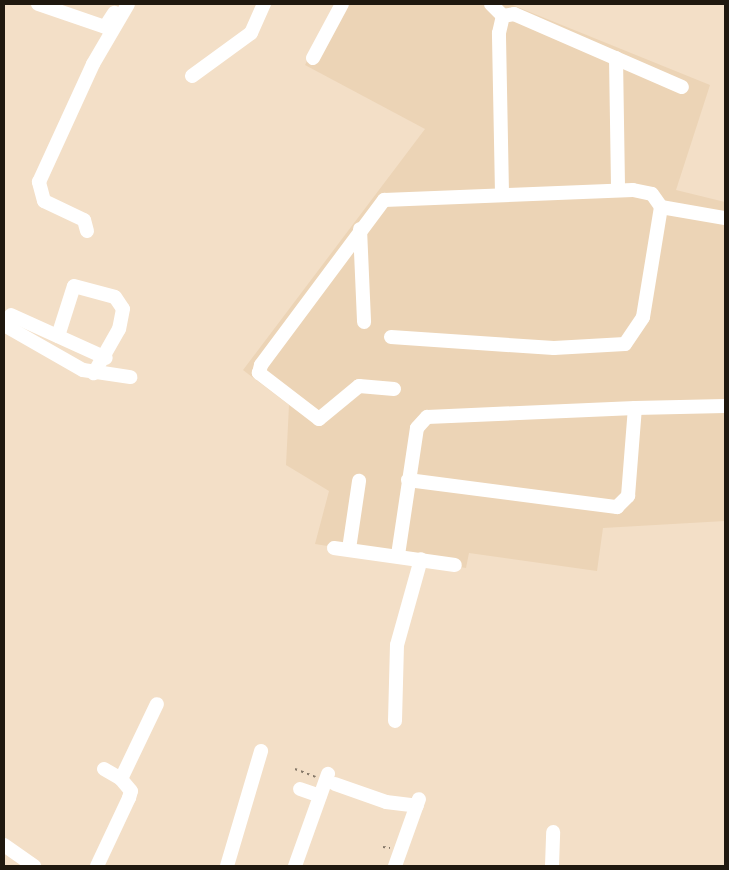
<!DOCTYPE html>
<html>
<head>
<meta charset="utf-8">
<style>
  body { margin:0 }
  #map { position:relative; width:729px; height:870px; overflow:hidden; background:#f3dfc7; font-family:"DM Sans",sans-serif }
  div>[style] { position:absolute }
  .built>* { inset:0; background:#ecd4b6 }
  .path>* { height:2px; margin-top:-1px; transform-origin:0; background:repeating-linear-gradient(90deg,#857868 0 2.5px,transparent 0 6.5px) }
  .minor>* { height:14px; margin:-7px; padding:0 7px; transform-origin:7px; border-radius:7px; background:#fff }
  span { translate:-50% -50%; white-space:nowrap; text-align:center; line-height:1.15; -webkit-text-stroke:5px #f3dfc7; paint-order:stroke }
  .frame { position:absolute; inset:0; border:5px solid #1f180f; pointer-events:none }
</style>
</head>
<body>
<div id="map">
  <div class="built">
    <div style="clip-path:polygon(336px 4px,510px 4px,710px 85px,676px 190px,725px 202px,725px 521px,603px 528px,597px 571px,469px 553px,466px 568px,315px 544px,329px 491px,286px 465px,289px 405px,243px 370px,425px 129px,305px 65px)"></div>
  </div>
  <div class="path">
    <div style="left:295px;top:769px;width:22px;rotate:21deg"></div>
    <div style="left:383px;top:847px;width:7px;rotate:8deg"></div>
  </div>
  <div class="minor">
    <div style="left:38px;top:4px;width:71px;rotate:18.9deg"></div>
    <div style="left:105px;top:27px;width:17px;rotate:-57deg"></div>
    <div style="left:491px;top:4px;width:17px;rotate:45deg"></div>
    <div style="left:313px;top:58px;width:61px;rotate:-61.8deg"></div>
    <div style="left:616px;top:58px;width:132px;rotate:89.1deg"></div>
    <div style="left:192px;top:76px;width:73px;rotate:-36.1deg"></div>
    <div style="left:251px;top:33px;width:32px;rotate:-66deg"></div>
    <div style="left:502px;top:193px;width:160px;rotate:-91.1deg"></div>
    <div style="left:499px;top:33px;width:17px;rotate:-77deg"></div>
    <div style="left:503px;top:16px;width:11px;rotate:-10deg"></div>
    <div style="left:514px;top:14px;width:183px;rotate:23.5deg"></div>
    <div style="left:360px;top:229px;width:93px;rotate:87.5deg"></div>
    <div style="left:87px;top:231px;width:11px;rotate:-105deg"></div>
    <div style="left:84px;top:220px;width:44px;rotate:-154.6deg"></div>
    <div style="left:44px;top:201px;width:20px;rotate:-105deg"></div>
    <div style="left:39px;top:182px;width:130px;rotate:-65.4deg"></div>
    <div style="left:93px;top:64px;width:69px;rotate:-59.7deg"></div>
    <div style="left:11px;top:315px;width:104px;rotate:24.4deg"></div>
    <div style="left:4px;top:325px;width:91px;rotate:29.7deg"></div>
    <div style="left:83px;top:370px;width:48px;rotate:8.5deg"></div>
    <div style="left:58px;top:336px;width:52px;rotate:-72.3deg"></div>
    <div style="left:74px;top:286px;width:42px;rotate:15deg"></div>
    <div style="left:115px;top:297px;width:14px;rotate:56deg"></div>
    <div style="left:123px;top:309px;width:20px;rotate:101deg"></div>
    <div style="left:119px;top:329px;width:51px;rotate:119.6deg"></div>
    <div style="left:391px;top:337px;width:163px;rotate:3.9deg"></div>
    <div style="left:554px;top:348px;width:71px;rotate:-3.2deg"></div>
    <div style="left:625px;top:344px;width:32px;rotate:-56deg"></div>
    <div style="left:643px;top:317px;width:111px;rotate:-80.7deg"></div>
    <div style="left:661px;top:207px;width:65px;rotate:9.8deg"></div>
    <div style="left:394px;top:389px;width:35px;rotate:-175deg"></div>
    <div style="left:359px;top:386px;width:52px;rotate:140.5deg"></div>
    <div style="left:319px;top:419px;width:76px;rotate:-142.5deg"></div>
    <div style="left:259px;top:373px;width:8px;rotate:-76deg"></div>
    <div style="left:261px;top:365px;width:206px;rotate:-53.3deg"></div>
    <div style="left:384px;top:200px;width:249px;rotate:-2.3deg"></div>
    <div style="left:633px;top:190px;width:19px;rotate:12deg"></div>
    <div style="left:652px;top:194px;width:16px;rotate:55deg"></div>
    <div style="left:408px;top:480px;width:211px;rotate:7.4deg"></div>
    <div style="left:617px;top:507px;width:16px;rotate:-45deg"></div>
    <div style="left:628px;top:496px;width:88px;rotate:-85.5deg"></div>
    <div style="left:635px;top:408px;width:90px;rotate:-1.3deg"></div>
    <div style="left:334px;top:548px;width:122px;rotate:8deg"></div>
    <div style="left:349px;top:549px;width:69px;rotate:-81.6deg"></div>
    <div style="left:398px;top:555px;width:128px;rotate:-81.5deg"></div>
    <div style="left:417px;top:428px;width:15px;rotate:-48deg"></div>
    <div style="left:427px;top:417px;width:208px;rotate:-2.5deg"></div>
    <div style="left:395px;top:721px;width:76px;rotate:-88.5deg"></div>
    <div style="left:397px;top:645px;width:89px;rotate:-74.4deg"></div>
    <div style="left:104px;top:769px;width:20px;rotate:30deg"></div>
    <div style="left:121px;top:779px;width:83px;rotate:-64.4deg"></div>
    <div style="left:335px;top:784px;width:54px;rotate:19.4deg"></div>
    <div style="left:386px;top:802px;width:31px;rotate:7deg"></div>
    <div style="left:300px;top:789px;width:21px;rotate:19deg"></div>
    <div style="left:4px;top:845px;width:37px;rotate:35deg"></div>
    <div style="left:97px;top:866px;width:75px;rotate:-64.8deg"></div>
    <div style="left:129px;top:798px;width:7px;rotate:-74deg"></div>
    <div style="left:131px;top:791px;width:16px;rotate:-130deg"></div>
    <div style="left:227px;top:866px;width:120px;rotate:-73.5deg"></div>
    <div style="left:295px;top:866px;width:98px;rotate:-70.3deg"></div>
    <div style="left:395px;top:866px;width:71px;rotate:-70.3deg"></div>
    <div style="left:552px;top:866px;width:34px;rotate:-88deg"></div>
  </div>
  <div class="frame"></div>
</div>
</body>
</html>
